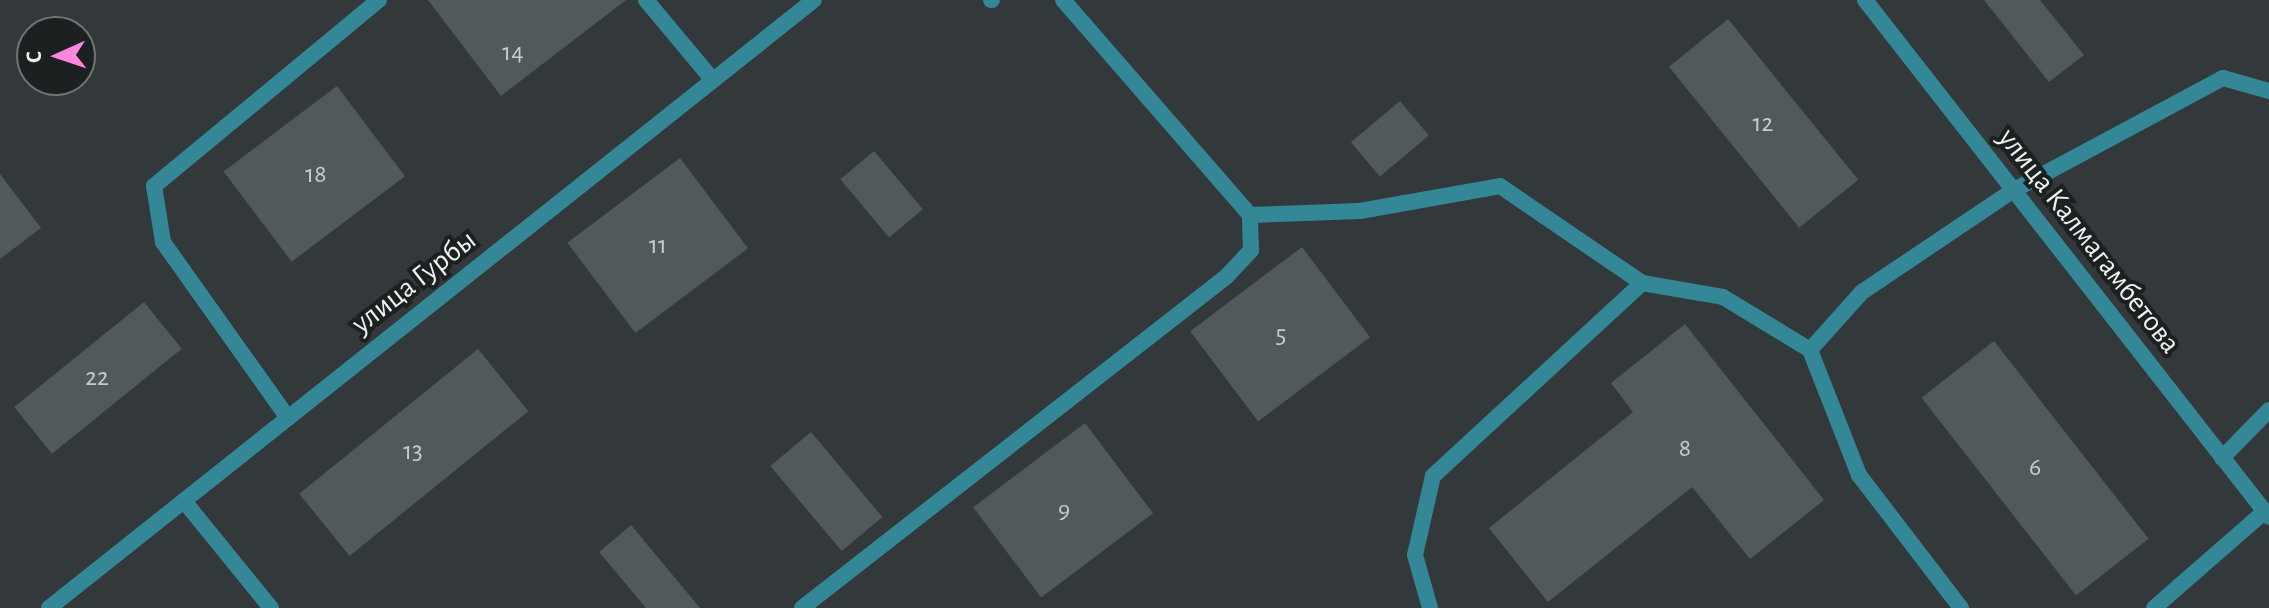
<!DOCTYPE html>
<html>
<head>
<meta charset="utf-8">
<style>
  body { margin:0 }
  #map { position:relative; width:2269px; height:608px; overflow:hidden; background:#33393b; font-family:"Alegreya Sans",sans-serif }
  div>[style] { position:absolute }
  .building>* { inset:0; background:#52595b; transform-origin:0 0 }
  .service>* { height:16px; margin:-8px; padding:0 8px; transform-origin:8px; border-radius:8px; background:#348797 }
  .minor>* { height:16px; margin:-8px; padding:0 8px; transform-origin:8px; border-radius:8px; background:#348797 }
  .tertiary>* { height:16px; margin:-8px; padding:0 8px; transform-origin:8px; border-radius:8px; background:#348797 }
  span { translate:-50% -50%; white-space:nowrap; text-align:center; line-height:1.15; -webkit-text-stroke:8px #1d2020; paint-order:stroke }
  .number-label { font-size:26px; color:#c7cccd }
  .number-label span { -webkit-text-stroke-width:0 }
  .street-label { font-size:30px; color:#eef2f3 }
  .north { position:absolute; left:16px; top:16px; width:80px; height:80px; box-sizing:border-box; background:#1d2020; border:2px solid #717474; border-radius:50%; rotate:267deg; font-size:22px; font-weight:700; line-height:32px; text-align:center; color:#eef2f3 }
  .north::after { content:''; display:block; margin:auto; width:28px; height:36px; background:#fe86e0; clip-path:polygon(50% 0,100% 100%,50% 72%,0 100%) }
</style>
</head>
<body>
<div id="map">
  <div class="building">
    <div style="clip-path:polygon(428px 0,626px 0,501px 96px)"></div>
    <div style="clip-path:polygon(1984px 0,2040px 0,2084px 55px,2049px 82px)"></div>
    <div style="left:1728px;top:19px;width:207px;height:76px;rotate:51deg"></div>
    <div style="left:337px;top:86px;width:113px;height:142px;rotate:53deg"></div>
    <div style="left:1400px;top:101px;width:45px;height:64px;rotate:50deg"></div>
    <div style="left:874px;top:151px;width:76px;height:44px;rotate:50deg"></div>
    <div style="left:680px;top:158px;width:113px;height:141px;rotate:53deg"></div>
    <div style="clip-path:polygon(0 174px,41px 228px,0 259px)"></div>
    <div style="left:1302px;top:247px;width:113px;height:140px;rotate:53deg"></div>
    <div style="left:144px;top:302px;width:60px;height:167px;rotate:51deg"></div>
    <div style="clip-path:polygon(1685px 324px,1824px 500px,1750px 559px,1692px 487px,1548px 602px,1489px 528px,1633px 412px,1611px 383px)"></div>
    <div style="left:1994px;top:341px;width:251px;height:92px;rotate:52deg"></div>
    <div style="left:478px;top:349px;width:80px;height:230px;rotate:51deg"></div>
    <div style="left:1085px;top:423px;width:113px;height:140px;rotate:53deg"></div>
    <div style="left:811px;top:432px;width:111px;height:53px;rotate:50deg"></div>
    <div style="clip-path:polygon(631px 525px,700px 608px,646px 608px,599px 552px)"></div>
  </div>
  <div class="service">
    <div style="left:2014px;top:190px;width:237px;rotate:-28.2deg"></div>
    <div style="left:2223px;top:78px;width:48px;rotate:15.8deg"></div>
    <div style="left:2222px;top:458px;width:67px;rotate:-45.6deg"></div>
  </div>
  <div class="minor">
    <div style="left:646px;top:0;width:104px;rotate:50.1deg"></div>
    <div style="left:991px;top:0;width:1px"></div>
    <div style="left:1250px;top:215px;width:110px;rotate:-2.1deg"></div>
    <div style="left:1360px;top:211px;width:142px;rotate:-10.1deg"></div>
    <div style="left:1500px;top:186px;width:172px;rotate:34.3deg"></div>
    <div style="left:1642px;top:283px;width:82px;rotate:9.8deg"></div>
    <div style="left:1723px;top:297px;width:102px;rotate:31.3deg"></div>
    <div style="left:288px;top:418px;width:216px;rotate:-125.4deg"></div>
    <div style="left:163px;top:242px;width:57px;rotate:-99.1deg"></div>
    <div style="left:154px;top:186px;width:292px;rotate:-39.6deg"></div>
    <div style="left:184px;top:501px;width:138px;rotate:50.9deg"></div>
    <div style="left:49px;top:608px;width:977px;rotate:-38.48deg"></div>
    <div style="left:802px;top:608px;width:538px;rotate:-37.98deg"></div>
    <div style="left:1226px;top:277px;width:37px;rotate:-47deg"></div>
    <div style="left:1251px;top:250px;width:35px;rotate:-92deg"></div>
    <div style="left:1250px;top:215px;width:285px;rotate:-131deg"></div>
    <div style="left:1430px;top:608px;width:55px;rotate:-105.8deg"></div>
    <div style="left:1415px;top:555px;width:81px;rotate:-77.2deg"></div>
    <div style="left:1433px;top:476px;width:284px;rotate:-42.7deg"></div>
    <div style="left:1961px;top:608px;width:168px;rotate:-127.5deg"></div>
    <div style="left:1859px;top:475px;width:134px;rotate:-111.4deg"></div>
    <div style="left:1810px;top:350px;width:78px;rotate:-48.1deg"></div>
    <div style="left:1862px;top:292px;width:183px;rotate:-33.9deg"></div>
    <div style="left:2154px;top:608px;width:147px;rotate:-41.1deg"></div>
  </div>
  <div class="tertiary">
    <div style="left:1865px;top:0;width:656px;rotate:51.99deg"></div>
  </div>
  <div class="number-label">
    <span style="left:513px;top:53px">14</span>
    <span style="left:1763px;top:124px">12</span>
    <span style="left:316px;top:175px">18</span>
    <span style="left:658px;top:246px">11</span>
    <span style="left:1281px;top:335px">5</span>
    <span style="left:97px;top:378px">22</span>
    <span style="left:1685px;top:449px">8</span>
    <span style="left:413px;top:452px">13</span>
    <span style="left:2035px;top:468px">6</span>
    <span style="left:1064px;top:511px">9</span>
  </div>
  <div class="street-label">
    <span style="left:2089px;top:241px;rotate:52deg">улица Калмагамбетова</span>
    <span style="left:414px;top:282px;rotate:-38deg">улица Гурбы</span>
  </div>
  <div class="north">С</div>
</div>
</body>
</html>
